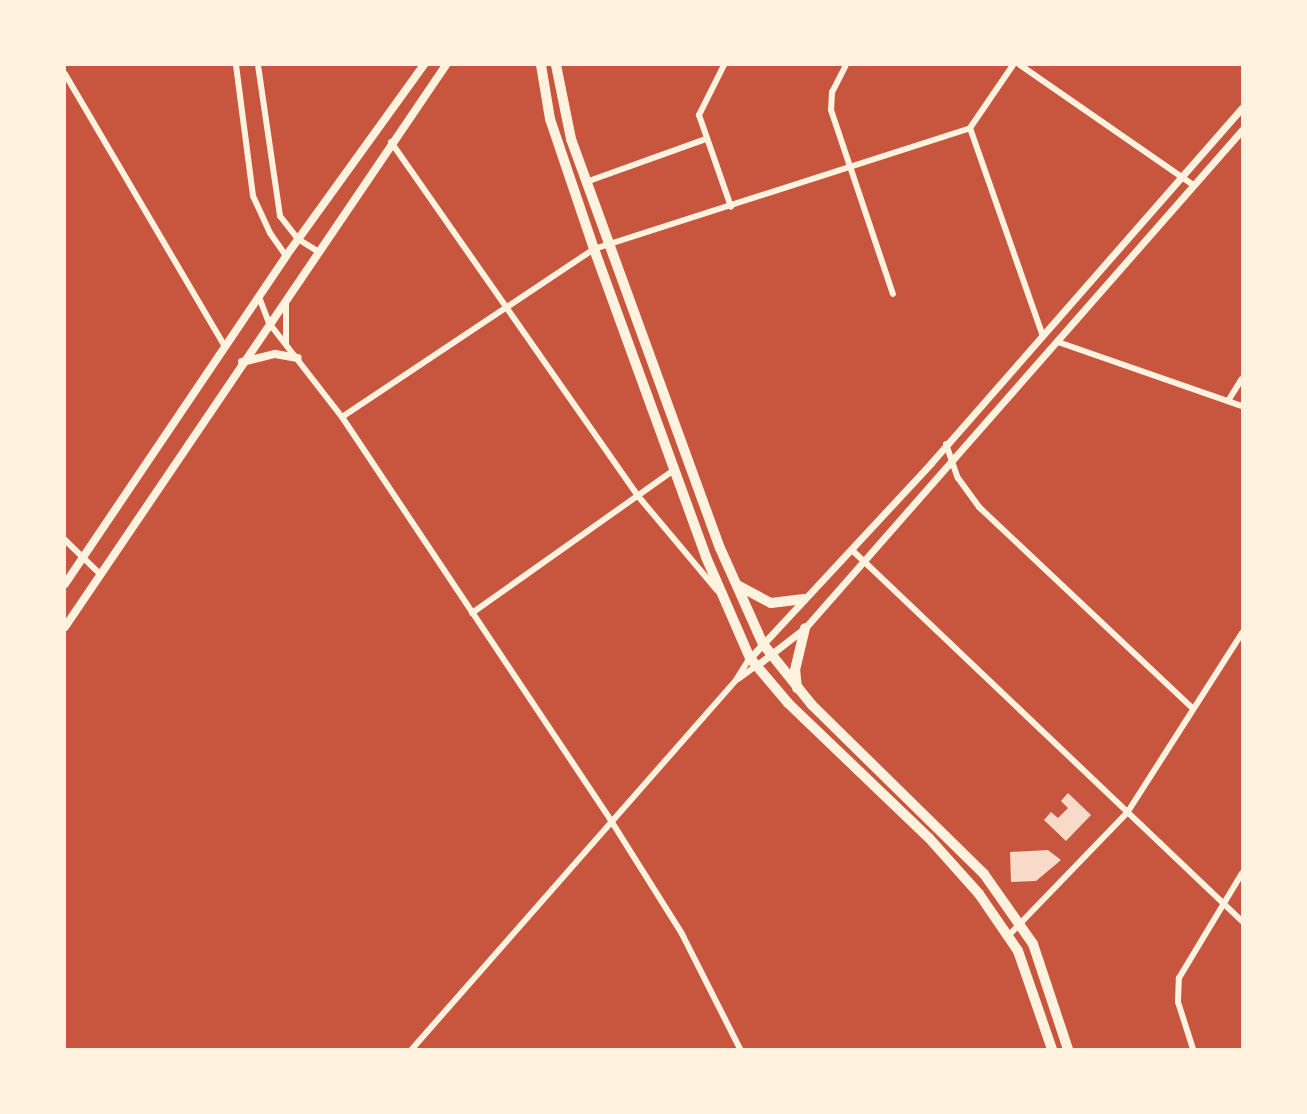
<!DOCTYPE html>
<html>
<head>
<meta charset="utf-8">
<style>
  body { margin:0 }
  #map { position:relative; width:1307px; height:1114px; overflow:hidden; background:#c8553d; font-family:Lato,sans-serif }
  div>[style] { position:absolute }
  .building>* { inset:0; background:#f7dbc8 }
  .minor>* { height:6px; margin:-3px; padding:0 3px; transform-origin:3px; border-radius:3px; background:#fff3e0 }
  .tertiary>* { height:7px; margin:-3.5px; padding:0 3.5px; transform-origin:3.5px; border-radius:3.5px; background:#fff3e0 }
  .secondary>* { height:8px; margin:-4px; padding:0 4px; transform-origin:4px; border-radius:4px; background:#fff3e0 }
  .trunk>* { height:10px; margin:-5px; padding:0 5px; transform-origin:5px; border-radius:5px; background:#fff3e0 }
  span { translate:-50% -50%; white-space:nowrap; text-align:center; line-height:1.15; -webkit-text-stroke:7px #fff3e0; paint-order:stroke }
  .frame { position:absolute; inset:0; border:66px solid #fff3e0; pointer-events:none }
</style>
</head>
<body>
<div id="map">
  <div class="building">
    <div style="clip-path:polygon(1068px 793px,1091px 815px,1066px 841px,1044px 820px,1051px 812px,1058px 818px,1068px 808px,1061px 801px)"></div>
    <div style="clip-path:polygon(1048px 850px,1061px 860px,1036px 881px,1011px 882px,1010px 852px)"></div>
  </div>
  <div class="minor">
    <div style="left:236px;top:65px;width:132px;rotate:82.6deg"></div>
    <div style="left:253px;top:196px;width:41px;rotate:65.3deg"></div>
    <div style="left:270px;top:233px;width:28px;rotate:55deg"></div>
    <div style="left:258px;top:65px;width:153px;rotate:81.7deg"></div>
    <div style="left:280px;top:216px;width:29px;rotate:52deg"></div>
    <div style="left:298px;top:239px;width:22px;rotate:32deg"></div>
    <div style="left:724px;top:65px;width:56px;rotate:116.6deg"></div>
    <div style="left:699px;top:115px;width:97px;rotate:70.8deg"></div>
    <div style="left:846px;top:65px;width:30px;rotate:117deg"></div>
    <div style="left:832px;top:92px;width:18px;rotate:93deg"></div>
    <div style="left:831px;top:110px;width:194px;rotate:71.4deg"></div>
    <div style="left:1020px;top:65px;width:209px;rotate:34.7deg"></div>
    <div style="left:65px;top:74px;width:316px;rotate:59.6deg"></div>
    <div style="left:970px;top:128px;width:218px;rotate:70.7deg"></div>
    <div style="left:391px;top:142px;width:432px;rotate:55.1deg"></div>
    <div style="left:638px;top:496px;width:123px;rotate:50deg"></div>
    <div style="left:586px;top:182px;width:127px;rotate:-19.7deg"></div>
    <div style="left:259px;top:297px;width:28px;rotate:69deg"></div>
    <div style="left:269px;top:323px;width:119px;rotate:52.2deg"></div>
    <div style="left:342px;top:417px;width:483px;rotate:56.3deg"></div>
    <div style="left:610px;top:819px;width:136px;rotate:57.9deg"></div>
    <div style="left:682px;top:934px;width:129px;rotate:63.2deg"></div>
    <div style="left:286px;top:303px;width:41px;rotate:90deg"></div>
    <div style="left:1058px;top:342px;width:195px;rotate:19.2deg"></div>
    <div style="left:1228px;top:401px;width:26px;rotate:-58deg"></div>
    <div style="left:342px;top:417px;width:303px;rotate:-33.7deg"></div>
    <div style="left:594px;top:249px;width:395px;rotate:-17.8deg"></div>
    <div style="left:970px;top:128px;width:76px;rotate:-55.7deg"></div>
    <div style="left:946px;top:444px;width:36px;rotate:71deg"></div>
    <div style="left:958px;top:478px;width:36px;rotate:54deg"></div>
    <div style="left:979px;top:507px;width:294px;rotate:43.3deg"></div>
    <div style="left:65px;top:540px;width:49px;rotate:44.2deg"></div>
    <div style="left:852px;top:550px;width:538px;rotate:43.57deg"></div>
    <div style="left:472px;top:613px;width:247px;rotate:-35.3deg"></div>
    <div style="left:738px;top:679px;width:22px;rotate:-36deg"></div>
    <div style="left:1010px;top:934px;width:168px;rotate:-46deg"></div>
    <div style="left:1127px;top:813px;width:214px;rotate:-57.4deg"></div>
    <div style="left:412px;top:1049px;width:491px;rotate:-48.7deg"></div>
    <div style="left:736px;top:680px;width:26px;rotate:-58deg"></div>
    <div style="left:1193px;top:1049px;width:49px;rotate:-107.7deg"></div>
    <div style="left:1178px;top:1002px;width:24px;rotate:-88deg"></div>
    <div style="left:1179px;top:978px;width:122px;rotate:-59deg"></div>
  </div>
  <div class="tertiary">
    <div style="left:750px;top:658px;width:266px;rotate:-47.1deg"></div>
    <div style="left:931px;top:463px;width:472px;rotate:-48.8deg"></div>
    <div style="left:756px;top:666px;width:62px;rotate:-37.8deg"></div>
    <div style="left:805px;top:628px;width:663px;rotate:-48.73deg"></div>
  </div>
  <div class="secondary">
    <div style="left:242px;top:362px;width:34px;rotate:-14deg"></div>
    <div style="left:275px;top:354px;width:23px;rotate:10deg"></div>
    <div style="left:65px;top:584px;width:396px;rotate:-56deg"></div>
    <div style="left:286px;top:256px;width:236px;rotate:-54.2deg"></div>
    <div style="left:65px;top:627px;width:679px;rotate:-55.87deg"></div>
  </div>
  <div class="trunk">
    <div style="left:541px;top:65px;width:55px;rotate:80.5deg"></div>
    <div style="left:550px;top:119px;width:137px;rotate:71.3deg"></div>
    <div style="left:594px;top:249px;width:328px;rotate:70deg"></div>
    <div style="left:706px;top:557px;width:110px;rotate:66.5deg"></div>
    <div style="left:750px;top:658px;width:59px;rotate:49.8deg"></div>
    <div style="left:788px;top:703px;width:195px;rotate:43.8deg"></div>
    <div style="left:929px;top:838px;width:75px;rotate:48.2deg"></div>
    <div style="left:979px;top:894px;width:69px;rotate:55.6deg"></div>
    <div style="left:1018px;top:951px;width:104px;rotate:70.9deg"></div>
    <div style="left:556px;top:65px;width:76px;rotate:78.5deg"></div>
    <div style="left:571px;top:139px;width:435px;rotate:70deg"></div>
    <div style="left:720px;top:548px;width:105px;rotate:65.9deg"></div>
    <div style="left:763px;top:644px;width:78px;rotate:51.2deg"></div>
    <div style="left:812px;top:705px;width:241px;rotate:44.5deg"></div>
    <div style="left:984px;top:874px;width:85px;rotate:55deg"></div>
    <div style="left:1033px;top:944px;width:111px;rotate:71.6deg"></div>
    <div style="left:737px;top:585px;width:38px;rotate:28deg"></div>
    <div style="left:771px;top:603px;width:33px;rotate:-7deg"></div>
    <div style="left:797px;top:688px;width:18px;rotate:-96deg"></div>
    <div style="left:795px;top:670px;width:43px;rotate:-76.6deg"></div>
  </div>
  <div class="frame"></div>
</div>
</body>
</html>
